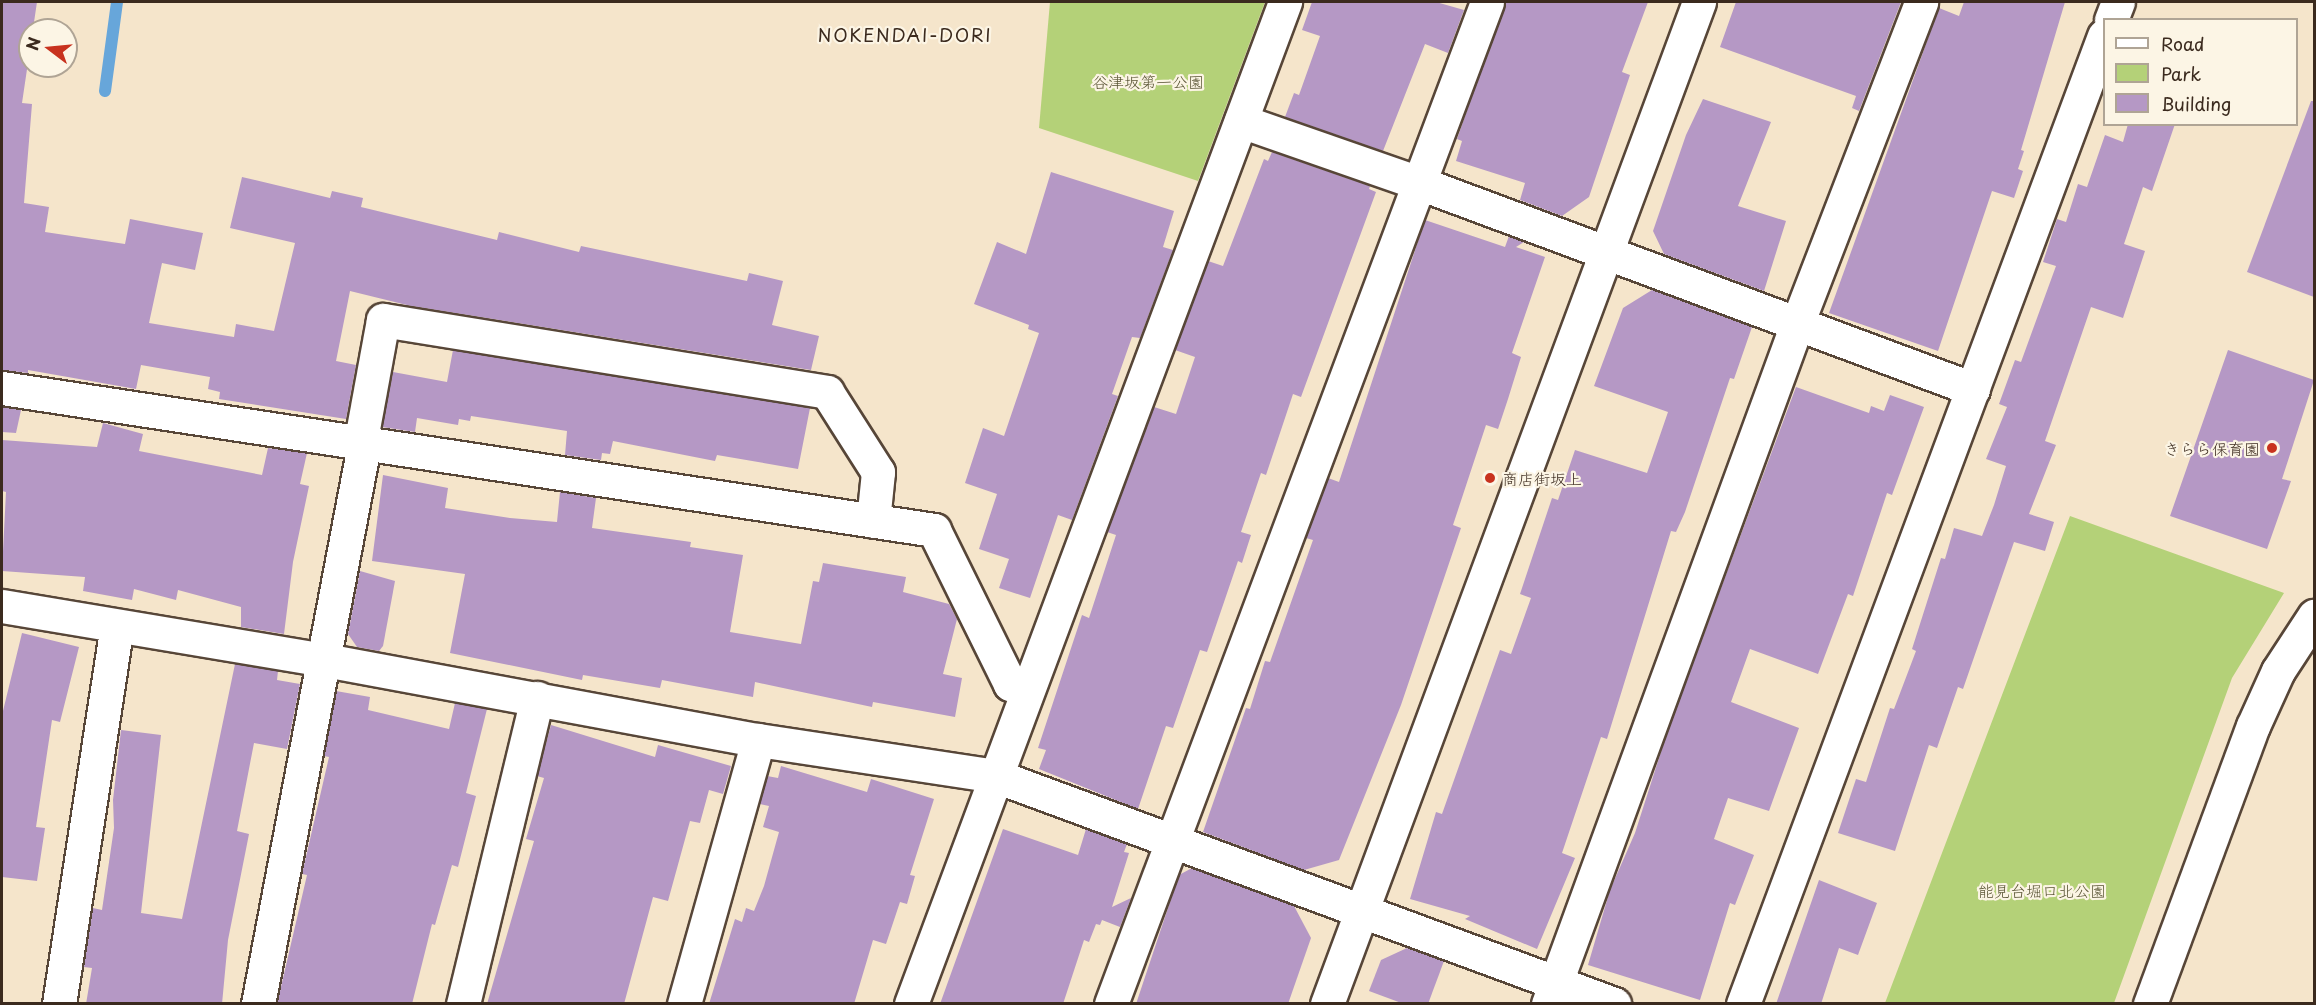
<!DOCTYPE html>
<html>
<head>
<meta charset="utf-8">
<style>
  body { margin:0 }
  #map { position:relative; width:2316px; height:1005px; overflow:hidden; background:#f5e5cb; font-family:"Playpen Sans","Klee One",sans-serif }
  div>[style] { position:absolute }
  .green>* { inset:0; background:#b4d178 }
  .stream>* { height:12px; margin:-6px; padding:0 6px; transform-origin:6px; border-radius:6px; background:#67a6da }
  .building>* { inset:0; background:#b598c5 }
  .roads { filter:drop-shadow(2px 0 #574638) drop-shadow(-2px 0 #574638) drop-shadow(0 2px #574638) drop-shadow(0 -2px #574638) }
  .minor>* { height:33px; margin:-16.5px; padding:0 16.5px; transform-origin:16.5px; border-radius:16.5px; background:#fff }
  .dots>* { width:16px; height:16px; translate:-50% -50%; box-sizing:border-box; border:3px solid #fcf5e5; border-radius:50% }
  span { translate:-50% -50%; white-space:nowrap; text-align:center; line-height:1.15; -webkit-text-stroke:4.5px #fcf5e5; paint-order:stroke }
  .park-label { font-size:16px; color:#595434 }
  .poi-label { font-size:16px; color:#3b2a1e }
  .right { translate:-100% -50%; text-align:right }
  .left { translate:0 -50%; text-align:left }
  .neighbourhood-label { font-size:18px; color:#3b2a1e; letter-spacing:1.5px }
  .frame { position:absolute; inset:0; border:3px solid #3b2a1e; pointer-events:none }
  .legend { position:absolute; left:2103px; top:18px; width:195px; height:108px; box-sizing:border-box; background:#fcf5e5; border:2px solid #afa495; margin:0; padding:8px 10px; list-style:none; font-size:18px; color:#3b2a1e }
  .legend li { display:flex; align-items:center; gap:12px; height:30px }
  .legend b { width:30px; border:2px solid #afa495 }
  .north { position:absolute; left:18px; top:18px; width:60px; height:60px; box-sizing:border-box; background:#fcf5e5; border:2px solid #afa495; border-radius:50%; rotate:286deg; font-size:16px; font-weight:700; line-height:24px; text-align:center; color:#3b2a1e }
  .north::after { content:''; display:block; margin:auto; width:21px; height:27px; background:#c8321e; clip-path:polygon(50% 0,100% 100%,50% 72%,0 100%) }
</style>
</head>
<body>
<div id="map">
  <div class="green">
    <div style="clip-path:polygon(1050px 2px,1265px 2px,1198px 181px,1039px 128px)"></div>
    <div style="clip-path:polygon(2070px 516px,2284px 593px,2232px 678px,2114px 1003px,1885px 1003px)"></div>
  </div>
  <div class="stream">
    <div style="left:105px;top:91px;width:90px;rotate:-82.3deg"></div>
  </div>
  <div class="building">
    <div style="clip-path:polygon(2px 2px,37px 2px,22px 103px,32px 104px,24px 203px,49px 207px,45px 232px,125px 244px,130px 219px,203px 233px,195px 270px,162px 263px,149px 323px,234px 337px,236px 324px,274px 331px,295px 243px,230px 228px,242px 177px,330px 198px,332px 191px,363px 198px,361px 207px,497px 240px,499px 232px,579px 252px,581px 246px,747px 281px,749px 273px,783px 281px,772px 325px,819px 336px,811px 370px,411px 306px,350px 291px,336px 361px,356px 365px,346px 419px,219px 399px,220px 392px,208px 389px,210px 377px,141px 365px,136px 389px,28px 370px,28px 373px,2px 370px)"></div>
    <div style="clip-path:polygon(1312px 2px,1436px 2px,1464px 10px,1448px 53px,1425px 44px,1383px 151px,1285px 117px,1294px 93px,1299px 95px,1320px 36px,1302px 30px)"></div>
    <div style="clip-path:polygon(1505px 2px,1648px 2px,1622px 72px,1630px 75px,1589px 197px,1562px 216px,1520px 200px,1525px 183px,1456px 161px,1462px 141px,1457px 139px)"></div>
    <div style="clip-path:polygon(1736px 2px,1901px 2px,1859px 111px,1852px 108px,1856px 96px,1720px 47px)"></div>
    <div style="clip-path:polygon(1964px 2px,2065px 2px,2021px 150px,2024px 151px,2018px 169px,2023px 171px,2014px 198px,1992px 191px,1938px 351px,1829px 313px,1939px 8px,1959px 16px)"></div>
    <div style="clip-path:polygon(1703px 99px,1771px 122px,1738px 206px,1786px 221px,1764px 291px,1664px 254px,1653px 231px,1686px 135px)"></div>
    <div style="clip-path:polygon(2311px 101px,2314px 101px,2314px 297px,2247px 272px)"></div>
    <div style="clip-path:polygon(2128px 124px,2175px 124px,2152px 191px,2143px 187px,2124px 244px,2145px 251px,2123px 318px,2091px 307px,2045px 441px,2056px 445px,2029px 514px,2054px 522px,2045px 551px,2014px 542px,1963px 689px,1958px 687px,1937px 748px,1929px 745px,1895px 851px,1838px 833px,1856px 779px,1866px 782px,1890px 708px,1894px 709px,1916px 651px,1912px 649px,1941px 558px,1945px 559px,1954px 528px,1982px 536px,1994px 505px,2006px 466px,1986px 459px,2007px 407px,1999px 404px,2015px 360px,2021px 362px,2056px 266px,2043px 262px,2057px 219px,2066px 222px,2078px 184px,2087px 187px,2105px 135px,2123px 142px)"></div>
    <div style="clip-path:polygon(1272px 152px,1370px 186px,1369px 189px,1376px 192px,1301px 397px,1293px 394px,1266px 475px,1261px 473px,1241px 532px,1251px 535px,1242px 563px,1238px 561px,1207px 652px,1200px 650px,1173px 728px,1166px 726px,1138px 809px,1039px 769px,1046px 750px,1038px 748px,1082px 615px,1089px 618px,1116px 535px,1107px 532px,1154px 407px,1176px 414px,1195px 357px,1175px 350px,1208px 261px,1223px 266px,1264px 159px,1268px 161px)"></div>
    <div style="clip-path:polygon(1051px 172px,1174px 211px,1163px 247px,1173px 250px,1140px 338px,1132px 337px,1112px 394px,1118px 396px,1072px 520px,1058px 515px,1030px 598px,999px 588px,1009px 559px,979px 549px,997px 494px,965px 483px,983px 428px,1004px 436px,1039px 333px,1028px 329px,1029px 325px,974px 304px,997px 242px,1026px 254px)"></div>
    <div style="clip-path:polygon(1425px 220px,1505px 247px,1509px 236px,1524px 242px,1516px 247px,1545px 257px,1512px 353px,1521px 357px,1508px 399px,1498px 429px,1486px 425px,1453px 525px,1461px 528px,1401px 705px,1339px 860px,1304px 870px,1203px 832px,1246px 708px,1250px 709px,1265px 661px,1270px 662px,1313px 540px,1306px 538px,1328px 478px,1339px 482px)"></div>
    <div style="clip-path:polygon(1652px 290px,1752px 327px,1734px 379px,1730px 378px,1685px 512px,1676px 532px,1671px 531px,1607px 739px,1601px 737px,1562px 853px,1575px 858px,1537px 949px,1465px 919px,1470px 916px,1410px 899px,1436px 812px,1442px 814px,1500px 650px,1511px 654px,1531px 598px,1520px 594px,1552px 498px,1558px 500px,1575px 450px,1647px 473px,1668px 412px,1594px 386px,1623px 308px)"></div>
    <div style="clip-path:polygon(453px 350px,810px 408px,798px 469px,717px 455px,715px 461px,613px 441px,610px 454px,602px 453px,601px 460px,565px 455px,567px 431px,471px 416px,470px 421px,459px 419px,458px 425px,417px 418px,415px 432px,382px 427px,393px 372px,447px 382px)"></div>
    <div style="clip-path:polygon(2228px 350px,2314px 380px,2282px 479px,2291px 481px,2267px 549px,2170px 516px)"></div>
    <div style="clip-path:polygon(1796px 387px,1869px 413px,1871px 406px,1884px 411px,1890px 395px,1924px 407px,1892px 495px,1887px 493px,1853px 596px,1848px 594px,1818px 674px,1750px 649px,1731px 702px,1799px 728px,1769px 811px,1728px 798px,1714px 839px,1754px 855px,1735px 905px,1730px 903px,1700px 1000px,1588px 965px,1610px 890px,1635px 833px,1668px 730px)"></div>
    <div style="clip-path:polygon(2px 407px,21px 410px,16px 433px,2px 432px)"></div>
    <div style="clip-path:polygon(103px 423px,143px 434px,139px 451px,262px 475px,268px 448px,307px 453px,300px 484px,309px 486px,293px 562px,284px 634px,241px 627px,241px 607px,178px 590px,176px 600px,134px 589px,132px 600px,83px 591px,85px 577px,2px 571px,6px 492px,2px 491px,2px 440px,97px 447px)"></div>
    <div style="clip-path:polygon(383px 475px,448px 488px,445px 508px,510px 518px,557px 522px,560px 492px,596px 498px,592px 528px,691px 542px,690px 547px,743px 555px,730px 632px,801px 644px,813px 581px,819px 582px,823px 563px,906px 577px,903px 592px,949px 604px,957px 619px,943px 674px,962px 678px,955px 717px,873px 702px,872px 707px,755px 682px,753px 697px,662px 680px,660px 688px,583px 675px,582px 680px,450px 653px,465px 574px,372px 561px)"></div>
    <div style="clip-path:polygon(360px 571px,395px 581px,383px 646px,379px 651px,357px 647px,348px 634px)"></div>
    <div style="clip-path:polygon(22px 633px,79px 647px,60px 722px,52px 720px,36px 827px,45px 828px,37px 881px,2px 877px,2px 715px)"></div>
    <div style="clip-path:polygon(235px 664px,278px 671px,277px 680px,300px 684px,287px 749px,254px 743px,237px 831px,249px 834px,228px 940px,222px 1004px,86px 1004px,92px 968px,84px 967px,93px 908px,102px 910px,114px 828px,113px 800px,121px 730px,161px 735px,141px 913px,182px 919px)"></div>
    <div style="clip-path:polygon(336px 691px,370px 697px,368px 710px,449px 729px,455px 703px,487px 709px,466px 793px,476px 796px,458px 867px,452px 865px,435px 925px,432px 924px,412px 1004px,277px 1004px,307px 875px,302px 874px,329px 757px,324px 756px)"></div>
    <div style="clip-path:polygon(551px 725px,655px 757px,658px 745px,731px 766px,723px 794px,709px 790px,700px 823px,690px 821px,668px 901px,653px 897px,624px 1004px,487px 1004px,534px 841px,526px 839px,544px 778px,537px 776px)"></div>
    <div style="clip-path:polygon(781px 766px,867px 792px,871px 779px,934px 799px,910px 875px,915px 876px,907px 904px,900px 902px,886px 944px,873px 940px,854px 1004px,709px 1004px,735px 919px,742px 922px,746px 908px,754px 911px,764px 886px,779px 832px,763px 827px,769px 806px,760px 804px,767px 776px,778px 778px)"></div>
    <div style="clip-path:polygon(1003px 829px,1078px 855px,1086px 829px,1127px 844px,1124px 852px,1129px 853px,1112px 907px,1131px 898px,1120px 927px,1102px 920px,1100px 925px,1096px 924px,1089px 942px,1084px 940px,1063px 1004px,940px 1004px)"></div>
    <div style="clip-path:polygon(1192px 868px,1294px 906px,1311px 938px,1288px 1004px,1136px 1004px,1179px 875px)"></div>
    <div style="clip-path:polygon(1819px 880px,1877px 903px,1858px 955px,1839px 948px,1821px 1004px,1776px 1004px)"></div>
    <div style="clip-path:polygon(1407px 948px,1444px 961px,1428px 1004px,1404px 1004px,1369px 991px,1381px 960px)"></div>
  </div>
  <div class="roads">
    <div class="minor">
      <div style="left:2111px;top:20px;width:19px;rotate:-69deg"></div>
      <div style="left:1241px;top:121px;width:192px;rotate:19.2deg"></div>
      <div style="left:1422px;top:184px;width:588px;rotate:20.41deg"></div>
      <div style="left:2px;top:388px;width:943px;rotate:8.66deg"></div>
      <div style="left:934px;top:530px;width:172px;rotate:63.7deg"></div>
      <div style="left:1010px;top:684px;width:18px;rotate:19deg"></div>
      <div style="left:360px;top:445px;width:127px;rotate:-79.6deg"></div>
      <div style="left:383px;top:320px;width:450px;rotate:9.2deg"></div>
      <div style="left:827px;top:392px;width:95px;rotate:57.5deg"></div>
      <div style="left:878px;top:472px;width:49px;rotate:95.8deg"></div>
      <div style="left:2px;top:606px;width:327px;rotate:9.5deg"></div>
      <div style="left:325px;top:660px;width:440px;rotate:10.5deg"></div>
      <div style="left:758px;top:740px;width:241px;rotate:8.6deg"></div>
      <div style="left:996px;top:776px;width:659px;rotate:20.25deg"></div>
      <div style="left:59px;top:1004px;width:381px;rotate:-81.3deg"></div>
      <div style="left:258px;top:1004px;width:569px;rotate:-79.26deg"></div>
      <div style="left:463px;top:1004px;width:315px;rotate:-76.4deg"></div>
      <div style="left:684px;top:1004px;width:274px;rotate:-74.3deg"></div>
      <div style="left:911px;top:1004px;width:1070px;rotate:-69.53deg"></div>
      <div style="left:1111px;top:1004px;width:1070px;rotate:-69.43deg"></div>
      <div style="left:1327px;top:1004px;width:1069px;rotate:-69.63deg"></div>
      <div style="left:1548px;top:1004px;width:724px;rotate:-69.89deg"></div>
      <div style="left:1797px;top:324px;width:345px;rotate:-68.9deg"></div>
      <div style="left:1743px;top:1004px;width:1033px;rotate:-69.55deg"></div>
      <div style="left:2150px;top:1004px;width:296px;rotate:-69.7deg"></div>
      <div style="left:2253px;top:726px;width:60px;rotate:-65.6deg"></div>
      <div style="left:2278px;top:671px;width:66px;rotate:-56.8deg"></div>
    </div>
  </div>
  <div class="dots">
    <div style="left:2272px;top:448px;background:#c8321e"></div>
    <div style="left:1490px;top:478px;background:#c8321e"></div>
  </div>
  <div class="park-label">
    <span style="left:1148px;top:81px">谷津坂第一公園</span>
    <span style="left:2042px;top:890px">能見台堀口北公園</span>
  </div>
  <div class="poi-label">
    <span class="right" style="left:2260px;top:448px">きらら保育園</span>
    <span class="left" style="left:1502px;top:478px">商店街坂上</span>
  </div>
  <div class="neighbourhood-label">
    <span style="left:905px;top:35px">NOKENDAI-DORI</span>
  </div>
  <div class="frame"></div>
  <ul class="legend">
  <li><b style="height:8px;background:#fff"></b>Road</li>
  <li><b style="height:16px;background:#b4d178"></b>Park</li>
  <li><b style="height:16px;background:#b598c5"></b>Building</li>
  </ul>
  <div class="north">N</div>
</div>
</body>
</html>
